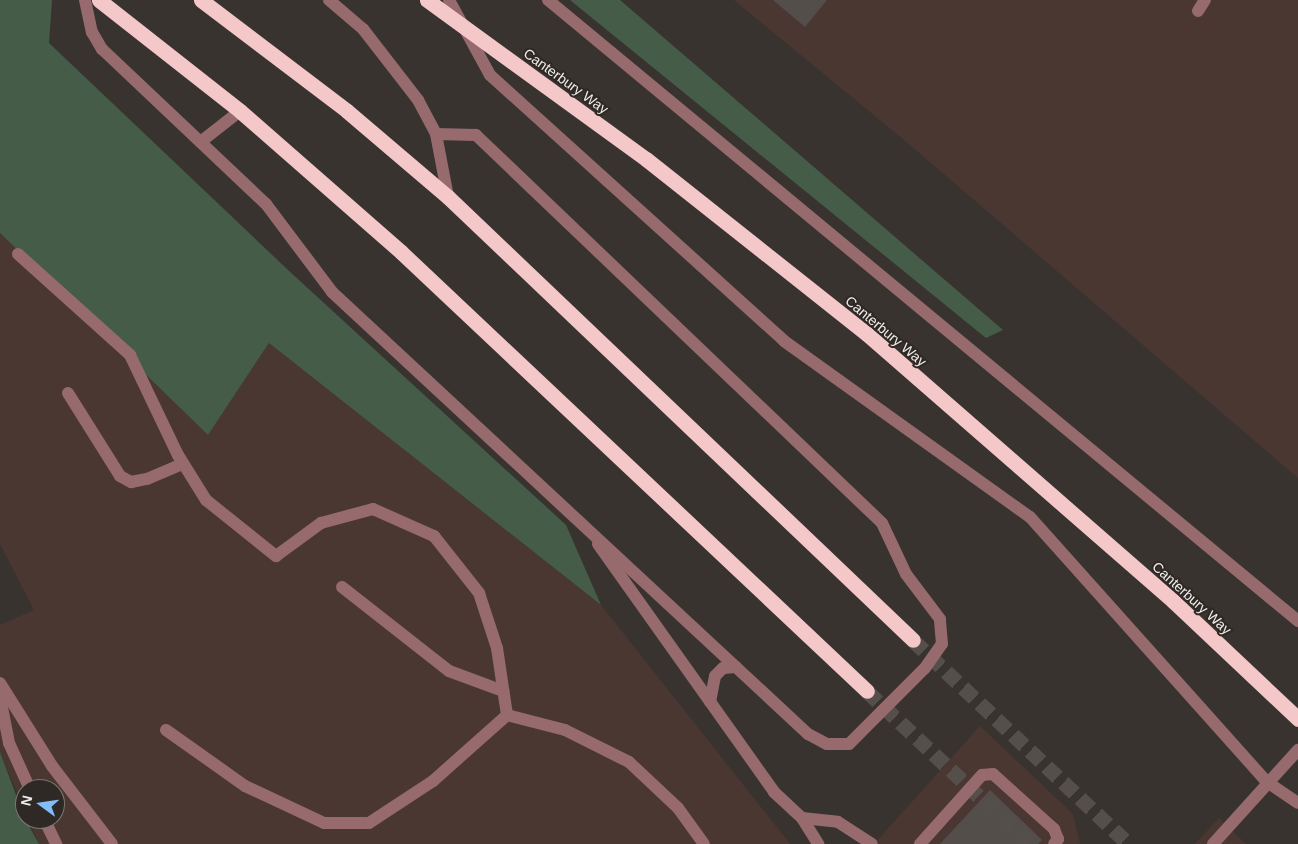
<!DOCTYPE html>
<html>
<head>
<meta charset="utf-8">
<style>
  body { margin:0 }
  #map { position:relative; width:1298px; height:844px; overflow:hidden; background:#39332f; font-family:Arial,sans-serif }
  div>[style] { position:absolute }
  .industrial>* { inset:0; background:#4b3732 }
  .green>* { inset:0; background:#455c48 }
  .building>* { inset:0; background:#544e4a }
  .highway-tunnel>* { height:15px; margin-top:-7.5px; transform-origin:0; background:repeating-linear-gradient(90deg,#544f4b 0 15px,transparent 0 23px) }
  .minor>* { height:12px; margin:-6px; padding:0 6px; transform-origin:6px; border-radius:6px; background:#976a6d }
  .highway>* { height:15px; margin:-7.5px; padding:0 7.5px; transform-origin:7.5px; border-radius:7.5px; background:#f4c7c9 }
  .highway-bridge>* { height:15px; margin:-7.5px; padding:0 7.5px; transform-origin:7.5px; border-radius:7.5px; background:#f4c7c9 }
  span { translate:-50% -50%; white-space:nowrap; text-align:center; line-height:1.15; -webkit-text-stroke:4px #2f2925; paint-order:stroke }
  .street-label { font-size:14px; color:#f0edea }
  .north { position:absolute; left:15px; top:779px; width:50px; height:50px; box-sizing:border-box; background:#2f2925; border:1px solid #7c7774; border-radius:50%; rotate:284deg; font-size:14px; font-weight:700; line-height:20px; text-align:center; color:#f0edea }
  .north::after { content:''; display:block; margin:auto; width:18px; height:22px; background:#80bdfa; clip-path:polygon(50% 0,100% 100%,50% 72%,0 100%) }
</style>
</head>
<body>
<div id="map">
  <div class="industrial">
    <div style="clip-path:polygon(734px 0,1298px 0,1298px 478px,909px 144px)"></div>
    <div style="clip-path:polygon(0 233px,208px 435px,269px 343px,601px 605px,790px 844px,39px 844px,28px 819px,55px 819px,55px 789px,25px 789px,25px 811px,0 752px,0 625px,34px 610px,0 544px)"></div>
    <div style="clip-path:polygon(980px 726px,1073px 814px,1080px 844px,874px 844px)"></div>
    <div style="clip-path:polygon(1219px 818px,1246px 844px,1195px 844px)"></div>
  </div>
  <div class="green">
    <div style="clip-path:polygon(0 0,52px 0,49px 43px,288px 270px,566px 525px,601px 605px,269px 343px,208px 435px,0 233px)"></div>
    <div style="clip-path:polygon(570px 0,620px 0,1003px 330px,986px 338px)"></div>
    <div style="clip-path:polygon(0 752px,25px 819px,39px 844px,0 844px)"></div>
  </div>
  <div class="building">
    <div style="clip-path:polygon(773px 0,827px 0,805px 27px)"></div>
    <div style="clip-path:polygon(990px 790px,1042px 840px,1038px 844px,940px 844px)"></div>
  </div>
  <div class="highway-tunnel">
    <div style="left:913px;top:640px;width:297px;rotate:43.4deg"></div>
    <div style="left:867px;top:691px;width:224px;rotate:43.2deg"></div>
  </div>
  <div class="minor">
    <div style="left:85px;top:0;width:33px;rotate:78deg"></div>
    <div style="left:92px;top:32px;width:20px;rotate:60deg"></div>
    <div style="left:102px;top:49px;width:226px;rotate:43.4deg"></div>
    <div style="left:266px;top:204px;width:110px;rotate:53.1deg"></div>
    <div style="left:332px;top:292px;width:650px;rotate:42.88deg"></div>
    <div style="left:808px;top:734px;width:21px;rotate:28deg"></div>
    <div style="left:827px;top:744px;width:22px"></div>
    <div style="left:849px;top:744px;width:107px;rotate:-45deg"></div>
    <div style="left:925px;top:668px;width:29px;rotate:-55deg"></div>
    <div style="left:942px;top:644px;width:25px;rotate:-95deg"></div>
    <div style="left:940px;top:619px;width:56px;rotate:-127.1deg"></div>
    <div style="left:906px;top:574px;width:56px;rotate:-115.2deg"></div>
    <div style="left:882px;top:523px;width:562px;rotate:-136.3deg"></div>
    <div style="left:476px;top:135px;width:40px;rotate:-178.6deg"></div>
    <div style="left:329px;top:0;width:45px;rotate:40.5deg"></div>
    <div style="left:363px;top:29px;width:90px;rotate:52.2deg"></div>
    <div style="left:418px;top:100px;width:38px;rotate:62deg"></div>
    <div style="left:436px;top:134px;width:64px;rotate:79.2deg"></div>
    <div style="left:449px;top:0;width:85px;rotate:61.3deg"></div>
    <div style="left:490px;top:75px;width:396px;rotate:42.1deg"></div>
    <div style="left:784px;top:341px;width:302px;rotate:35.6deg"></div>
    <div style="left:1030px;top:517px;width:356px;rotate:48.2deg"></div>
    <div style="left:1267px;top:782px;width:37px;rotate:34deg"></div>
    <div style="left:548px;top:0;width:974px;rotate:39.62deg"></div>
    <div style="left:1198px;top:11px;width:13px;rotate:-58deg"></div>
    <div style="left:203px;top:140px;width:47px;rotate:-38.1deg"></div>
    <div style="left:18px;top:254px;width:151px;rotate:42deg"></div>
    <div style="left:130px;top:355px;width:111px;rotate:64.4deg"></div>
    <div style="left:178px;top:455px;width:53px;rotate:58.1deg"></div>
    <div style="left:206px;top:500px;width:90px;rotate:38.7deg"></div>
    <div style="left:276px;top:556px;width:56px;rotate:-36.3deg"></div>
    <div style="left:321px;top:523px;width:54px;rotate:-15.1deg"></div>
    <div style="left:373px;top:509px;width:67px;rotate:23.9deg"></div>
    <div style="left:434px;top:536px;width:73px;rotate:51.7deg"></div>
    <div style="left:479px;top:593px;width:58px;rotate:71.9deg"></div>
    <div style="left:497px;top:648px;width:68px;rotate:81.5deg"></div>
    <div style="left:68px;top:393px;width:98px;rotate:57.9deg"></div>
    <div style="left:120px;top:476px;width:13px;rotate:29deg"></div>
    <div style="left:131px;top:482px;width:16px;rotate:-11deg"></div>
    <div style="left:147px;top:479px;width:39px;rotate:-23deg"></div>
    <div style="left:598px;top:544px;width:304px;rotate:54.6deg"></div>
    <div style="left:774px;top:792px;width:38px;rotate:43deg"></div>
    <div style="left:802px;top:818px;width:31px;rotate:58deg"></div>
    <div style="left:342px;top:587px;width:136px;rotate:38.1deg"></div>
    <div style="left:449px;top:671px;width:58px;rotate:20.3deg"></div>
    <div style="left:0;top:683px;width:98px;rotate:57.9deg"></div>
    <div style="left:52px;top:766px;width:98px;rotate:52.4deg"></div>
    <div style="left:0;top:697px;width:47px;rotate:78.9deg"></div>
    <div style="left:9px;top:743px;width:51px;rotate:65.5deg"></div>
    <div style="left:710px;top:702px;width:26px;rotate:-79deg"></div>
    <div style="left:715px;top:676px;width:11px;rotate:-45deg"></div>
    <div style="left:723px;top:668px;width:13px;rotate:-4deg"></div>
    <div style="left:166px;top:730px;width:97px;rotate:35.3deg"></div>
    <div style="left:245px;top:786px;width:87px;rotate:25.1deg"></div>
    <div style="left:324px;top:823px;width:45px"></div>
    <div style="left:369px;top:823px;width:77px;rotate:-33.3deg"></div>
    <div style="left:433px;top:781px;width:99px;rotate:-41.7deg"></div>
    <div style="left:507px;top:715px;width:60px;rotate:14.5deg"></div>
    <div style="left:565px;top:730px;width:72px;rotate:26.6deg"></div>
    <div style="left:629px;top:762px;width:67px;rotate:43.2deg"></div>
    <div style="left:678px;top:808px;width:44px;rotate:54.2deg"></div>
    <div style="left:802px;top:818px;width:36px;rotate:6deg"></div>
    <div style="left:838px;top:822px;width:40px;rotate:32.9deg"></div>
    <div style="left:44px;top:819px;width:28px;rotate:64deg"></div>
    <div style="left:920px;top:844px;width:93px;rotate:-48.1deg"></div>
    <div style="left:982px;top:775px;width:11px;rotate:-5deg"></div>
    <div style="left:993px;top:774px;width:82px;rotate:42deg"></div>
    <div style="left:1054px;top:829px;width:11px;rotate:68deg"></div>
    <div style="left:1058px;top:839px;width:6px;rotate:129deg"></div>
    <div style="left:1213px;top:844px;width:127px;rotate:-47.9deg"></div>
  </div>
  <div class="highway">
    <div style="left:99px;top:0;width:179px;rotate:38.2deg"></div>
    <div style="left:240px;top:111px;width:214px;rotate:41.2deg"></div>
    <div style="left:401px;top:252px;width:640px;rotate:43.29deg"></div>
    <div style="left:201px;top:0;width:183px;rotate:37.2deg"></div>
    <div style="left:347px;top:111px;width:133px;rotate:40.4deg"></div>
    <div style="left:448px;top:197px;width:642px;rotate:43.61deg"></div>
  </div>
  <div class="highway-bridge">
    <div style="left:427px;top:0;width:271px;rotate:36deg"></div>
    <div style="left:646px;top:159px;width:282px;rotate:38.4deg"></div>
    <div style="left:867px;top:334px;width:406px;rotate:41.1deg"></div>
    <div style="left:1173px;top:601px;width:172px;rotate:43.3deg"></div>
  </div>
  <div class="street-label">
    <span style="left:566px;top:81px;rotate:36deg">Canterbury Way</span>
    <span style="left:886px;top:331px;rotate:40deg">Canterbury Way</span>
    <span style="left:1192px;top:598px;rotate:42deg">Canterbury Way</span>
  </div>
  <div class="north">N</div>
</div>
</body>
</html>
